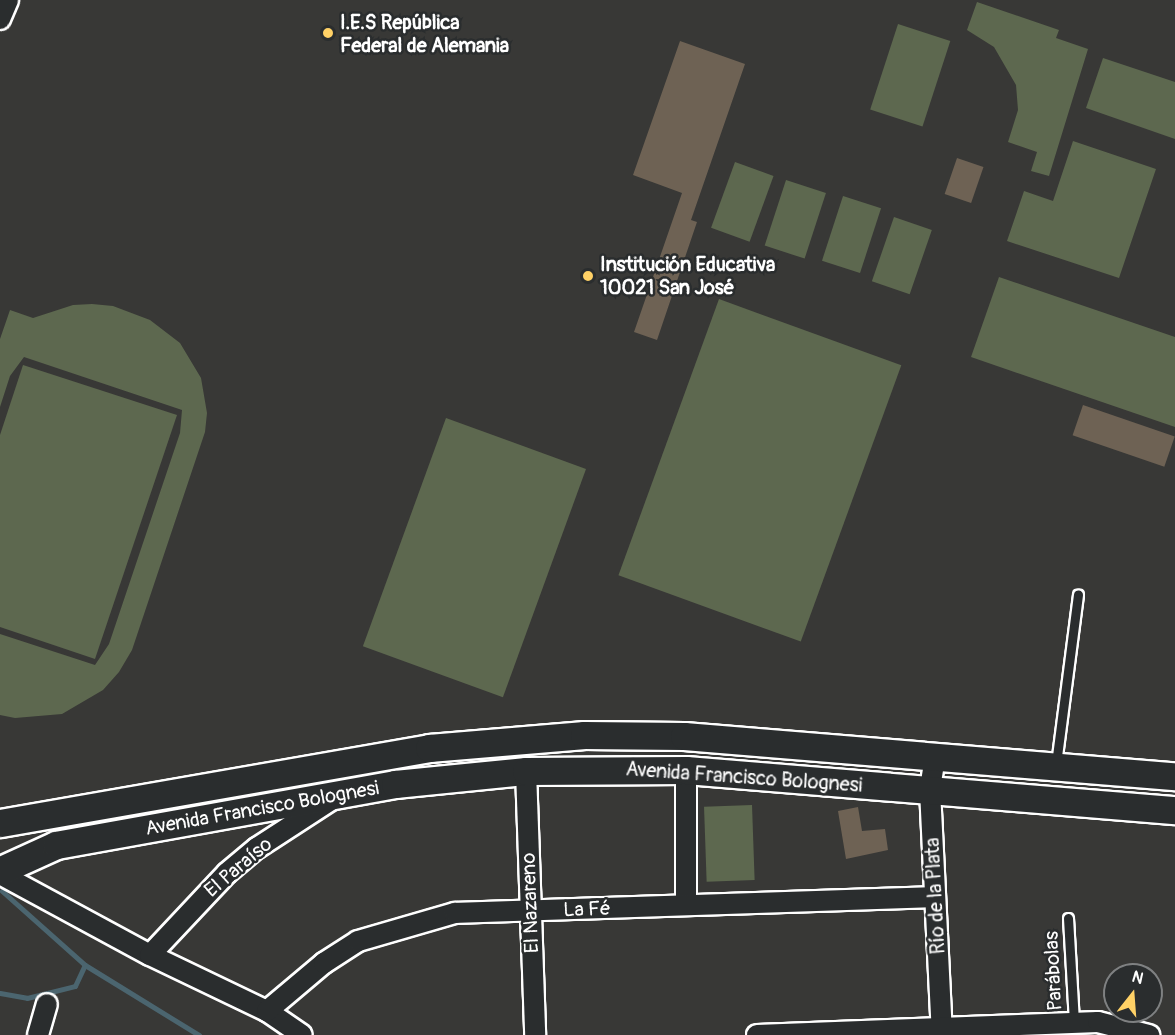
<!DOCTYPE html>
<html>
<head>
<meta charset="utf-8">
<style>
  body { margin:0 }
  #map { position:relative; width:1175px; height:1035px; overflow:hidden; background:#383836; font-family:Pangolin,sans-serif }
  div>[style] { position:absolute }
  .green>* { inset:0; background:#5d684f; transform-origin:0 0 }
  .stream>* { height:5px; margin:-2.5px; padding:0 2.5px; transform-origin:2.5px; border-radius:2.5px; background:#4b656f }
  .building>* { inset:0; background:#6e6254; transform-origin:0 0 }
  .roads { filter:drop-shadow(2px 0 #fff) drop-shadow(-2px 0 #fff) drop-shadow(0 2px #fff) drop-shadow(0 -2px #fff) }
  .service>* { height:9px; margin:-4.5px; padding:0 4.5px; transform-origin:4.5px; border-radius:4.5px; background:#2a2d2e }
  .minor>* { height:20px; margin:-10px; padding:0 10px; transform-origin:10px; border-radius:10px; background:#2a2d2e }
  .secondary>* { height:27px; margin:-13.5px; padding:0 13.5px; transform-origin:13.5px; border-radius:13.5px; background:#2a2d2e }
  .dots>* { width:16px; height:16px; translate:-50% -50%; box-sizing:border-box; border:3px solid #2a2d2e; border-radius:50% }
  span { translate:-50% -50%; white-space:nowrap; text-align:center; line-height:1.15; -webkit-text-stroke:5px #2a2d2e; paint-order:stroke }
  .poi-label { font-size:20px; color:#fff; font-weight:700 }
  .left { translate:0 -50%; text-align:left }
  .street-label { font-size:20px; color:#fff }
  .north { position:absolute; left:1103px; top:963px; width:60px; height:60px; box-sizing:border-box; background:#2a2d2e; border:2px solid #7f8182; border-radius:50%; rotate:17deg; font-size:16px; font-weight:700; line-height:24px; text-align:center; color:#fff }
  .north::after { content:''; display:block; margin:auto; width:21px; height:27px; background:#ffd166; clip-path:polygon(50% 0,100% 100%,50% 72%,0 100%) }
</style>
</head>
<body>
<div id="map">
  <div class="green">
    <div style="clip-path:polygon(977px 2px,1059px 30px,1056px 38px,1088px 49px,1049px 176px,1031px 171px,1037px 152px,1008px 142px,1018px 110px,1016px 85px,994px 47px,967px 30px)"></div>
    <div style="left:898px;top:24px;width:55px;height:90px;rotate:18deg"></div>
    <div style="clip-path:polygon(1103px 58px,1175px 82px,1175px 139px,1086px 108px)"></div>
    <div style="clip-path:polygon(1073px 141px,1156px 169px,1119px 278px,1007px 241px,1024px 191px,1053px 201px)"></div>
    <div style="left:735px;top:162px;width:41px;height:70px;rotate:20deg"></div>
    <div style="left:786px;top:180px;width:42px;height:69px;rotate:18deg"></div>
    <div style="left:843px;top:196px;width:40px;height:68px;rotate:18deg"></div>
    <div style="left:894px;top:217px;width:40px;height:68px;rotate:19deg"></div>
    <div style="clip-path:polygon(999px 277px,1175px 337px,1175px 427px,971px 357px)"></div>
    <div style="left:719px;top:299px;width:194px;height:294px;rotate:20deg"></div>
    <div style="clip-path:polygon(92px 304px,113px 306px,150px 320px,180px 343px,201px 378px,207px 413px,205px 432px,132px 650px,119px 672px,103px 690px,62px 714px,15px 718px,0 715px,0 634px,95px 665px,109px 644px,180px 433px,182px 410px,24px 357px,10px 376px,0 407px,0 339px,10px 310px,33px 318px,73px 305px)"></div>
    <div style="clip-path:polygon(23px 365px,177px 415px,95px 659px,0 627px,0 435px)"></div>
    <div style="left:446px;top:418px;width:149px;height:243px;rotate:20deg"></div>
    <div style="left:752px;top:805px;width:75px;height:48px;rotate:88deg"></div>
  </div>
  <div class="stream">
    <div style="left:2px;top:891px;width:111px;rotate:41.7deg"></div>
    <div style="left:85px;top:965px;width:134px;rotate:31.6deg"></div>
    <div style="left:0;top:993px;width:27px;rotate:10deg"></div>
    <div style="left:27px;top:998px;width:49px;rotate:-14deg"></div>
    <div style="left:75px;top:986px;width:23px;rotate:-65deg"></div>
  </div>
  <div class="building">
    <div style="clip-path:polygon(680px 41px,745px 64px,691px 220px,697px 222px,657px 340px,634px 332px,682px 193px,633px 175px)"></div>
    <div style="left:957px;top:158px;width:28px;height:38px;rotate:19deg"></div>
    <div style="left:1083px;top:405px;width:97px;height:32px;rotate:19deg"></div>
    <div style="clip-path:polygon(858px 807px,862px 831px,885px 829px,888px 850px,846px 859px,838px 811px)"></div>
  </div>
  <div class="roads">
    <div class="service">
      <div style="left:1056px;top:764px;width:171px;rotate:-82.6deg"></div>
      <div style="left:1068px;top:918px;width:105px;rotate:86.7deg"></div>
    </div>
    <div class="minor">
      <div style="left:0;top:19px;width:21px;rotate:-67deg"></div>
      <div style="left:935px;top:757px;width:33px;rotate:99deg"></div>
      <div style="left:930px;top:790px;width:245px;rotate:87.2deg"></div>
      <div style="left:686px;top:770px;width:135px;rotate:90deg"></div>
      <div style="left:526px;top:771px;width:264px;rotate:88deg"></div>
      <div style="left:0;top:874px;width:170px;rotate:28.4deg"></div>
      <div style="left:150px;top:955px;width:130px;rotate:25.6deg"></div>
      <div style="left:267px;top:1011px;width:42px;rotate:34.4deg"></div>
      <div style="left:150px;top:955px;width:112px;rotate:-46.8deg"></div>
      <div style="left:227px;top:873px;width:39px;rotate:-40deg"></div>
      <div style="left:257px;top:848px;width:88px;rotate:-33deg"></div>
      <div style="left:267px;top:1011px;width:75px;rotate:-40.1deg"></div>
      <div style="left:324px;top:963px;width:40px;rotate:-32.9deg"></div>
      <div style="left:358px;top:941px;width:101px;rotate:-16.1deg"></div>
      <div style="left:455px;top:913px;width:480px;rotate:-1.9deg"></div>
      <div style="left:38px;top:1035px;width:32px;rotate:-74deg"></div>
      <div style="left:757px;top:1035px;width:341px;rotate:-2.2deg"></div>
      <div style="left:1098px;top:1022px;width:53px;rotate:14.3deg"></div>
    </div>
    <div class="secondary">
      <div style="left:0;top:823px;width:436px;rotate:-9.9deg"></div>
      <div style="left:429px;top:748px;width:156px;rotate:-4.8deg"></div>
      <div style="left:584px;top:735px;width:100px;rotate:0.6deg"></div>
      <div style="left:684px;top:736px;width:493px;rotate:4.7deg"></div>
      <div style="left:1px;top:870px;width:60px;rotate:-24.4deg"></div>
      <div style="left:56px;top:845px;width:344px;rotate:-10.2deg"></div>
      <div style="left:395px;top:784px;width:132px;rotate:-5.7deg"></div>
      <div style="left:526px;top:771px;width:160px;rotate:-0.4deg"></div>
      <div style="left:686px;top:770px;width:491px;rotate:4.7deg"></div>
    </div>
  </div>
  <div class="dots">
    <div style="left:328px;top:33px;background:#ffd166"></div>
    <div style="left:588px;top:276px;background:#ffd166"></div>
  </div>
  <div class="poi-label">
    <span class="left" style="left:340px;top:34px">I.E.S República<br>Federal de Alemania</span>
    <span class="left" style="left:600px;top:276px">Institución Educativa<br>10021 San José</span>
  </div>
  <div class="street-label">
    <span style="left:744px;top:777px;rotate:4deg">Avenida Francisco Bolognesi</span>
    <span style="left:262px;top:808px;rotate:-10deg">Avenida Francisco Bolognesi</span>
    <span style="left:238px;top:867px;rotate:-40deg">El Paraíso</span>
    <span style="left:935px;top:896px;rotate:-93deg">Río de la Plata</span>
    <span style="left:530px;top:903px;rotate:-92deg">El Nazareno</span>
    <span style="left:587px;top:909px;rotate:-2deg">La Fé</span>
    <span style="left:1053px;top:971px;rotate:-93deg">Parábolas</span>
  </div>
  <div class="north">N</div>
</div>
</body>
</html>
